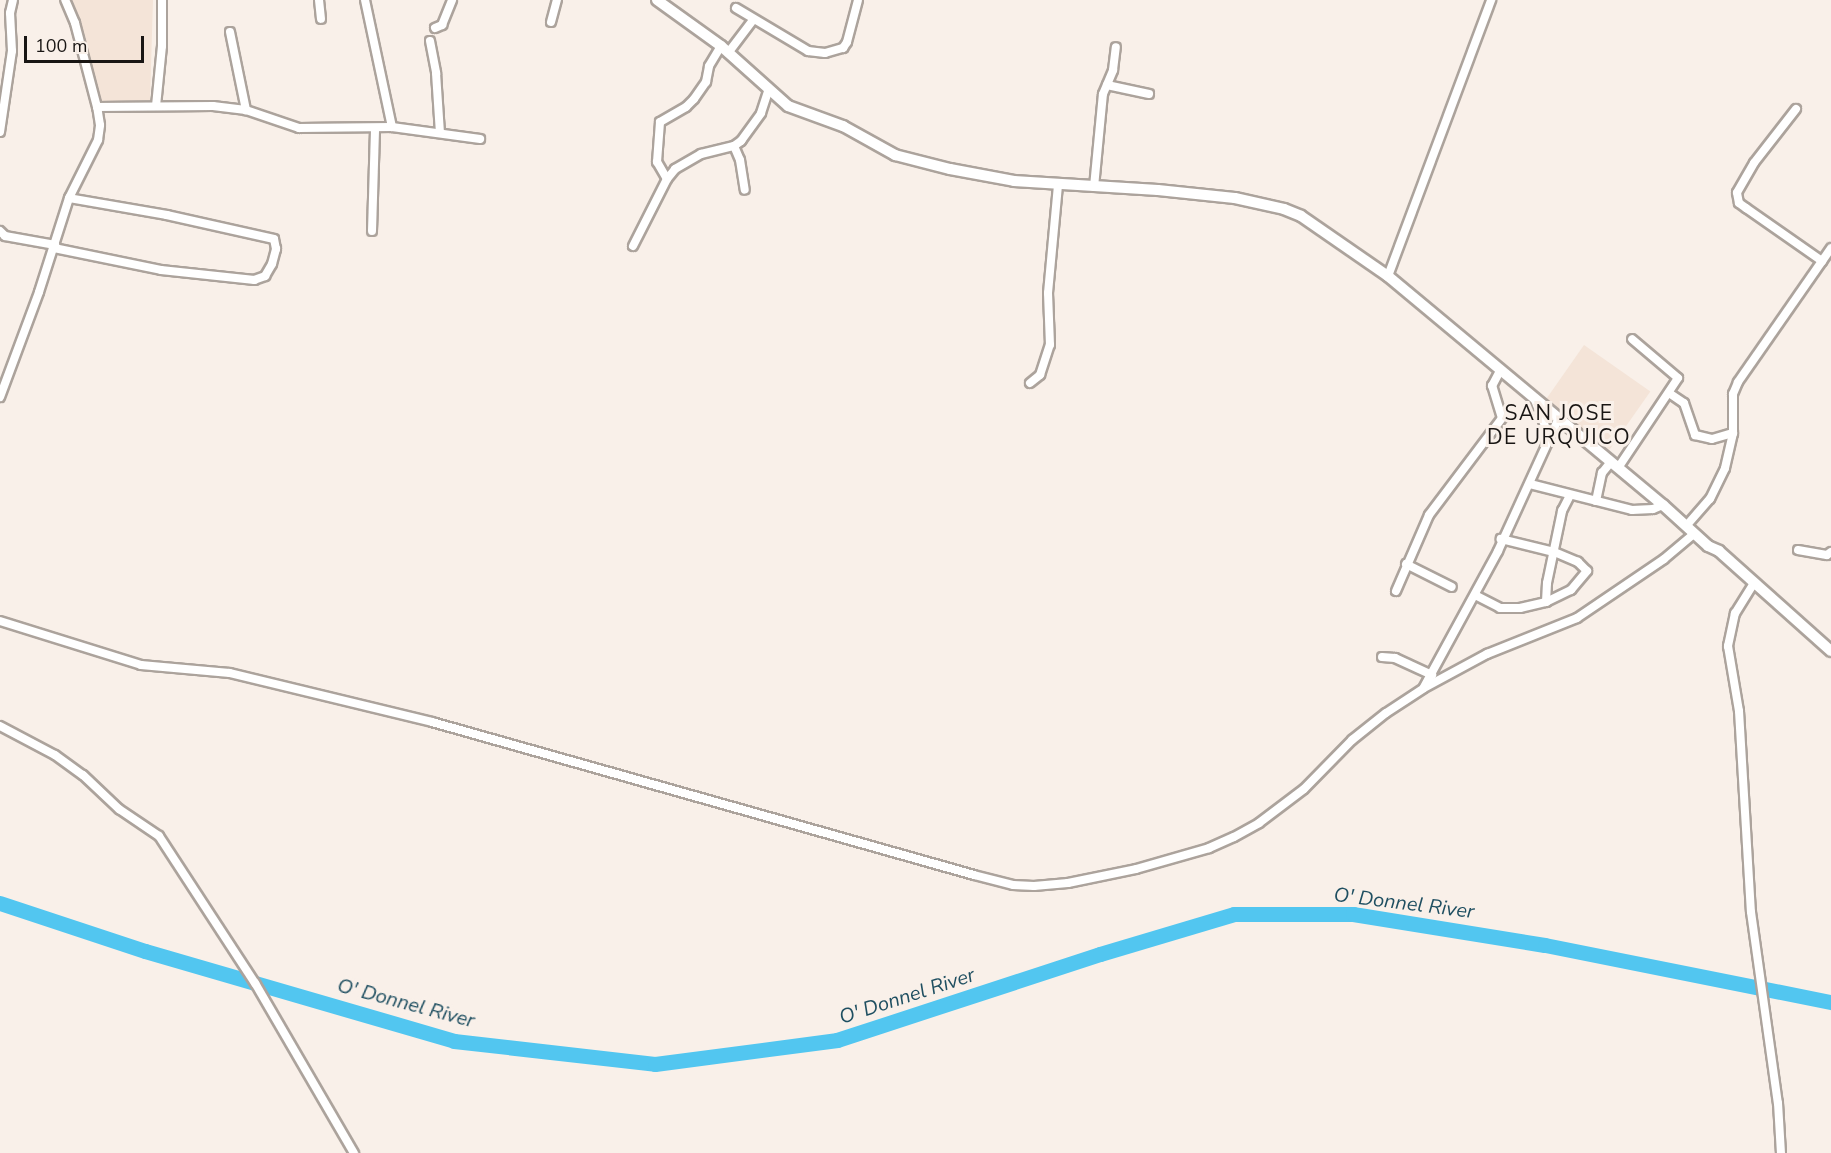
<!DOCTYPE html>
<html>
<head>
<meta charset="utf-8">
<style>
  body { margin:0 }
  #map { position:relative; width:1831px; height:1153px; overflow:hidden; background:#f9f0e9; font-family:"Nunito Sans",sans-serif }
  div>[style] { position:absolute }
  .built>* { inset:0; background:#f4e4d8; transform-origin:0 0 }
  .river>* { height:15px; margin:-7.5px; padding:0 7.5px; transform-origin:7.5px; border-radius:7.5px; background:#52c6f0 }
  .roads { filter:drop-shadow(2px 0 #aca39c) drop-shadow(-2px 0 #aca39c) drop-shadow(0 2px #aca39c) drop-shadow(0 -2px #aca39c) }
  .street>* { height:8px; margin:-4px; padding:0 4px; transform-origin:4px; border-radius:4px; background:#fff }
  .secondary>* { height:10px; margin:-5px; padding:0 5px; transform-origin:5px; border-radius:5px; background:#fff }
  span { translate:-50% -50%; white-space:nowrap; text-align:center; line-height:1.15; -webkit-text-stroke:6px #f9f0e9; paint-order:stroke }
  .water-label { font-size:20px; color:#1f4f61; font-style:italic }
  .quarter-label { font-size:21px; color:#191614; letter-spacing:1.5px }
  .scale { position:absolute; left:24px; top:36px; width:120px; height:27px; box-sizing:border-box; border:3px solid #191614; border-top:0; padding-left:8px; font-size:18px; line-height:21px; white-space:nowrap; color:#191614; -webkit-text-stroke:4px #f9f0e9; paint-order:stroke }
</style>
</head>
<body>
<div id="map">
  <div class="built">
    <div style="clip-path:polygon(71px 0,153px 0,150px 100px,98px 104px)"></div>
    <div style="left:1584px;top:345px;width:81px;height:71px;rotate:35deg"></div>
  </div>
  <div class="river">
    <div style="left:0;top:903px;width:153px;rotate:18.3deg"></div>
    <div style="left:145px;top:951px;width:322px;rotate:16.2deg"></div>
    <div style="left:454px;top:1041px;width:202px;rotate:6.5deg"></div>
    <div style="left:655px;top:1064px;width:184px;rotate:-7.5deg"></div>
    <div style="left:837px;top:1040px;width:277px;rotate:-18.1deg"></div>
    <div style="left:1100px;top:954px;width:140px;rotate:-16.6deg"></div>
    <div style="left:1234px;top:914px;width:119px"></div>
    <div style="left:1353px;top:914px;width:194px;rotate:9.2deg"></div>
    <div style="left:1545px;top:945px;width:292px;rotate:11.3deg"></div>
  </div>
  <div class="roads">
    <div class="street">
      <div style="left:319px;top:0;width:19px;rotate:84deg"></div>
      <div style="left:365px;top:0;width:130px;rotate:78deg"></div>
      <div style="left:736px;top:8px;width:84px;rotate:30.8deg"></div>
      <div style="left:808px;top:51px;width:17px;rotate:7deg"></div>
      <div style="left:825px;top:53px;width:19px;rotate:-16deg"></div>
      <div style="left:843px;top:48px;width:7px;rotate:-56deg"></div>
      <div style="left:847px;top:42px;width:43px;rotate:-75.3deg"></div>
      <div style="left:551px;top:22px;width:23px;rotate:-75deg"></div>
      <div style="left:435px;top:28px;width:8px;rotate:-23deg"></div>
      <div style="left:442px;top:25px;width:27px;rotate:-68deg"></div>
      <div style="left:230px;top:32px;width:80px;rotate:78.4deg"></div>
      <div style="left:430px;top:41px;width:33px;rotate:79deg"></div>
      <div style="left:436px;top:73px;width:60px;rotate:86.2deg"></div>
      <div style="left:728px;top:53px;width:41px;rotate:-52.9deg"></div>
      <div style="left:1107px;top:85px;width:43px;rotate:12.1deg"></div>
      <div style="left:156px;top:106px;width:60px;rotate:-84.3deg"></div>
      <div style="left:162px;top:46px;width:46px;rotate:-90deg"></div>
      <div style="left:97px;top:107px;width:116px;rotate:-0.5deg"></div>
      <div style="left:213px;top:106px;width:33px;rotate:7deg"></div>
      <div style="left:246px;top:110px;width:56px;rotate:18.8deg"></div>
      <div style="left:299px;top:128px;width:93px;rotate:-0.6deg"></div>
      <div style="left:392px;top:127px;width:89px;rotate:7.8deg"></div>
      <div style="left:1796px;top:109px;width:68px;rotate:127.9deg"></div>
      <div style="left:1754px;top:163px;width:34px;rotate:120deg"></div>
      <div style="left:1737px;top:193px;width:10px;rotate:79deg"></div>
      <div style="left:1739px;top:203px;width:9px;rotate:36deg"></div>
      <div style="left:1746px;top:208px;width:93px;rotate:34.9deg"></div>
      <div style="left:0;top:132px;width:82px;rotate:-81.6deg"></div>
      <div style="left:12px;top:51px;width:38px;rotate:-93deg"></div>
      <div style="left:10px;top:13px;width:13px;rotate:-77deg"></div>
      <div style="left:734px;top:146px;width:15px;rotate:67deg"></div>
      <div style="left:740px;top:160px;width:30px;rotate:81deg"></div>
      <div style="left:667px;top:179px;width:20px;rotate:-120deg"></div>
      <div style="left:657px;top:162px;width:40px;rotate:-85.7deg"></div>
      <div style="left:660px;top:122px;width:30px;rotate:-30deg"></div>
      <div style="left:686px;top:107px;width:11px;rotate:-45deg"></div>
      <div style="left:694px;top:99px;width:21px;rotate:-55deg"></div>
      <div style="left:706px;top:82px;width:16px;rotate:-79deg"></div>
      <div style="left:709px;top:66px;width:23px;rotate:-59deg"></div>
      <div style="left:1094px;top:187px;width:93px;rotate:-84.5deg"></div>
      <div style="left:1103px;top:94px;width:26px;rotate:-67deg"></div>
      <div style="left:1113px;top:70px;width:23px;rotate:-83deg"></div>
      <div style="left:0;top:231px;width:7px;rotate:45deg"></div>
      <div style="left:5px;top:236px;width:51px;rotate:10.2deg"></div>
      <div style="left:372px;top:231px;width:103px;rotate:-88.3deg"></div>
      <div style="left:633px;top:246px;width:75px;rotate:-63.1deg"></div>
      <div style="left:667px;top:179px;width:13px;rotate:-51deg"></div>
      <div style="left:675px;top:169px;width:30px;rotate:-30deg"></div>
      <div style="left:701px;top:154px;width:34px;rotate:-14deg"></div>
      <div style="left:734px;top:146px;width:9px;rotate:-36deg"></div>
      <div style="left:741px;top:141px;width:34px;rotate:-54deg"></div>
      <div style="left:761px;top:113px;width:25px;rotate:-72deg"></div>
      <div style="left:54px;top:248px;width:109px;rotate:11.6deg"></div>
      <div style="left:161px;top:270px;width:94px;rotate:6.1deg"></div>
      <div style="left:254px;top:280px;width:12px;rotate:-20deg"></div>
      <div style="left:265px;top:276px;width:14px;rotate:-60deg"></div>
      <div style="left:272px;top:264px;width:16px;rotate:-75deg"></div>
      <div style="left:276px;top:249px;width:10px;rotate:-101deg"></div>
      <div style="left:274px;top:239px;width:110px;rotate:-167.4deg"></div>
      <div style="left:167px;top:215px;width:99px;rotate:-170.2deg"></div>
      <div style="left:1388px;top:276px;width:295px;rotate:-69.5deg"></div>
      <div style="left:1030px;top:383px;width:13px;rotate:-39deg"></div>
      <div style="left:1040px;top:375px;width:32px;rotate:-72deg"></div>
      <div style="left:1050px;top:345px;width:52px;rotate:-92.2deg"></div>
      <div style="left:1048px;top:293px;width:108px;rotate:-84.7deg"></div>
      <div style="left:1669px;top:393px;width:18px;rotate:34deg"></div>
      <div style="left:1684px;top:403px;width:34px;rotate:71deg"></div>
      <div style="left:1695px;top:435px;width:17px;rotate:13deg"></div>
      <div style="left:1712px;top:439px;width:22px;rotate:-16deg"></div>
      <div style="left:0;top:397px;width:112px;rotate:-69.6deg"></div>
      <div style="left:39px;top:292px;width:99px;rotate:-72.3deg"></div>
      <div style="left:69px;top:198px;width:65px;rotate:-63.4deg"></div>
      <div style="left:98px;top:140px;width:15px;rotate:-82deg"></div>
      <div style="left:100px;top:125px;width:18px;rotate:-99deg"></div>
      <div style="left:97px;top:107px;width:87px;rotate:-104.7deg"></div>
      <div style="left:75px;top:23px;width:25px;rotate:-113deg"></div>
      <div style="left:1535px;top:400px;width:31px;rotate:69deg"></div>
      <div style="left:1546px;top:429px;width:13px;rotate:90deg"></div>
      <div style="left:1618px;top:468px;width:108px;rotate:-56.3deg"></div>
      <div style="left:1678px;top:378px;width:60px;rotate:-139.7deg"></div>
      <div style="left:1530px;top:484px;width:105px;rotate:14.3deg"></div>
      <div style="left:1632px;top:510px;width:21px;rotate:-3deg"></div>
      <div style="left:1653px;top:509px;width:11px;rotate:-22deg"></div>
      <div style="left:1596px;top:501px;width:29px;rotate:-78deg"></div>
      <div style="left:1602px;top:473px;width:14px;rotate:-51deg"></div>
      <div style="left:1687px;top:525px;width:35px;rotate:-49deg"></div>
      <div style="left:1710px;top:499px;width:34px;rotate:-64deg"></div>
      <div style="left:1725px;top:468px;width:36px;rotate:-77deg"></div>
      <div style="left:1733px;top:433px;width:39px;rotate:-90deg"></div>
      <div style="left:1733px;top:394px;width:13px;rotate:-67deg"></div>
      <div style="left:1738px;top:382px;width:163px;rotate:-55.2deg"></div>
      <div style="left:1798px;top:550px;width:29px;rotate:10deg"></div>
      <div style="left:1827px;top:555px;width:5px;rotate:-37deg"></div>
      <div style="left:1406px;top:564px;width:51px;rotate:26.6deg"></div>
      <div style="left:1754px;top:583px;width:36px;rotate:122deg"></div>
      <div style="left:1735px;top:613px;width:34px;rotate:102deg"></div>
      <div style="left:1728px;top:646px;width:66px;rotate:80.4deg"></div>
      <div style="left:1739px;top:711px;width:201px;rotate:86.6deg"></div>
      <div style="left:1751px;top:912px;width:193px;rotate:82deg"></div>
      <div style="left:1778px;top:1103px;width:50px;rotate:86.6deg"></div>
      <div style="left:1396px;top:591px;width:83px;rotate:-66.5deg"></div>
      <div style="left:1429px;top:515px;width:121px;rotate:-53deg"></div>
      <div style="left:1502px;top:418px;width:34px;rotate:-107deg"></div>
      <div style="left:1492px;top:386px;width:17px;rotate:-62deg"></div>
      <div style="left:1475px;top:595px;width:28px;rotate:27deg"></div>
      <div style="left:1500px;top:608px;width:20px"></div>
      <div style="left:1520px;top:608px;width:27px;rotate:-13deg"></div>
      <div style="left:1546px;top:602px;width:28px;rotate:-26deg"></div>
      <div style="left:1571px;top:590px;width:25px;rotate:-50deg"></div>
      <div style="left:1587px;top:571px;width:13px;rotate:-135deg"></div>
      <div style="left:1578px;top:562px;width:26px;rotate:-157deg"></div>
      <div style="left:1554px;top:552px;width:55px;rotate:-166.2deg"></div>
      <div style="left:1546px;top:602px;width:19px;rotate:-87deg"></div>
      <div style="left:1547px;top:583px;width:74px;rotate:-78.2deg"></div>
      <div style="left:1562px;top:511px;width:18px;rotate:-63deg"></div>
      <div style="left:0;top:621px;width:148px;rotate:17.3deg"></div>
      <div style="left:141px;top:665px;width:89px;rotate:5.1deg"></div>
      <div style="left:230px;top:673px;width:208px;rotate:13.6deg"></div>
      <div style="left:432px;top:722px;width:563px;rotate:15.76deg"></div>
      <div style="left:974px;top:875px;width:40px;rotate:14.4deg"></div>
      <div style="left:1013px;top:885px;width:21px;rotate:3deg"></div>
      <div style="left:1034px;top:886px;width:34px;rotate:-5deg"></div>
      <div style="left:1068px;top:883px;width:69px;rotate:-11.6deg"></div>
      <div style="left:1136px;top:869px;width:76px;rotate:-16deg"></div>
      <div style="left:1209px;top:848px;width:27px;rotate:-24deg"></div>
      <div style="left:1234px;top:837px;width:29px;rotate:-29deg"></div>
      <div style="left:1259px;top:823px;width:56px;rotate:-37.1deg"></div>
      <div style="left:1304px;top:789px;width:69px;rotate:-45.6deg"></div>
      <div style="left:1352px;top:740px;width:43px;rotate:-38.5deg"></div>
      <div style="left:1386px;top:713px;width:45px;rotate:-33.3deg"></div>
      <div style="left:1424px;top:688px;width:72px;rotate:-28.4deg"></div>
      <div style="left:1487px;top:654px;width:97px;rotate:-21.8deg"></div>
      <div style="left:1577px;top:618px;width:105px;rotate:-34.1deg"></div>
      <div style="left:1664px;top:559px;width:40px;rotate:-40deg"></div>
      <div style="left:1382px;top:657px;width:13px;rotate:4deg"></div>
      <div style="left:1395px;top:658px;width:41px;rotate:24.7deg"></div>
      <div style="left:1424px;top:687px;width:155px;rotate:-61.4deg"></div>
      <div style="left:1498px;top:551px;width:144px;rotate:-65.4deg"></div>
      <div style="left:0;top:726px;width:62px;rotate:27.8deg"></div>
      <div style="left:55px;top:755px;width:34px;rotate:36deg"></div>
      <div style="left:83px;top:775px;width:50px;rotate:43.4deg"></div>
      <div style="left:119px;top:809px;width:48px;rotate:34deg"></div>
      <div style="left:159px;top:836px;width:176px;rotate:56.9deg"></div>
      <div style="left:255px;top:983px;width:197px;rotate:59.8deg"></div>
    </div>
    <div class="secondary">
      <div style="left:657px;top:0;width:79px;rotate:35.7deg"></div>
      <div style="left:721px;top:46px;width:90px;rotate:41.8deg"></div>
      <div style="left:788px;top:106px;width:59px;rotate:20deg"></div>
      <div style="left:843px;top:126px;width:60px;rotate:29.1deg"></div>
      <div style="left:895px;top:155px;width:57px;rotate:14.3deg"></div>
      <div style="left:950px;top:169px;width:65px;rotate:10.6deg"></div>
      <div style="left:1014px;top:181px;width:144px;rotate:3.6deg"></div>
      <div style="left:1158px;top:190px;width:77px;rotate:5.9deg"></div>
      <div style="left:1235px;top:198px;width:50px;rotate:12.7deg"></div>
      <div style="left:1284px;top:209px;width:18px;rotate:22deg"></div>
      <div style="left:1301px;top:216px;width:106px;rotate:34.6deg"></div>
      <div style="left:1388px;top:276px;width:358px;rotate:39.8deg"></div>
      <div style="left:1663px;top:505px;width:61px;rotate:42.3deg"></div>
      <div style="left:1708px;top:546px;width:12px;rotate:24deg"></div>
      <div style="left:1719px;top:551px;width:150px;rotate:41.8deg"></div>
    </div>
  </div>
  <div class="water-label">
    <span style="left:1404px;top:903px;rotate:7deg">O' Donnel River</span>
    <span style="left:907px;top:996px;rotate:-18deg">O' Donnel River</span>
    <span style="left:406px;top:1003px;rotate:15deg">O' Donnel River</span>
  </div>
  <div class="quarter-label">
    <span style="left:1559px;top:425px">SAN JOSE<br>DE URQUICO</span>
  </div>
  <div class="scale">100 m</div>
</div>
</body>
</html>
